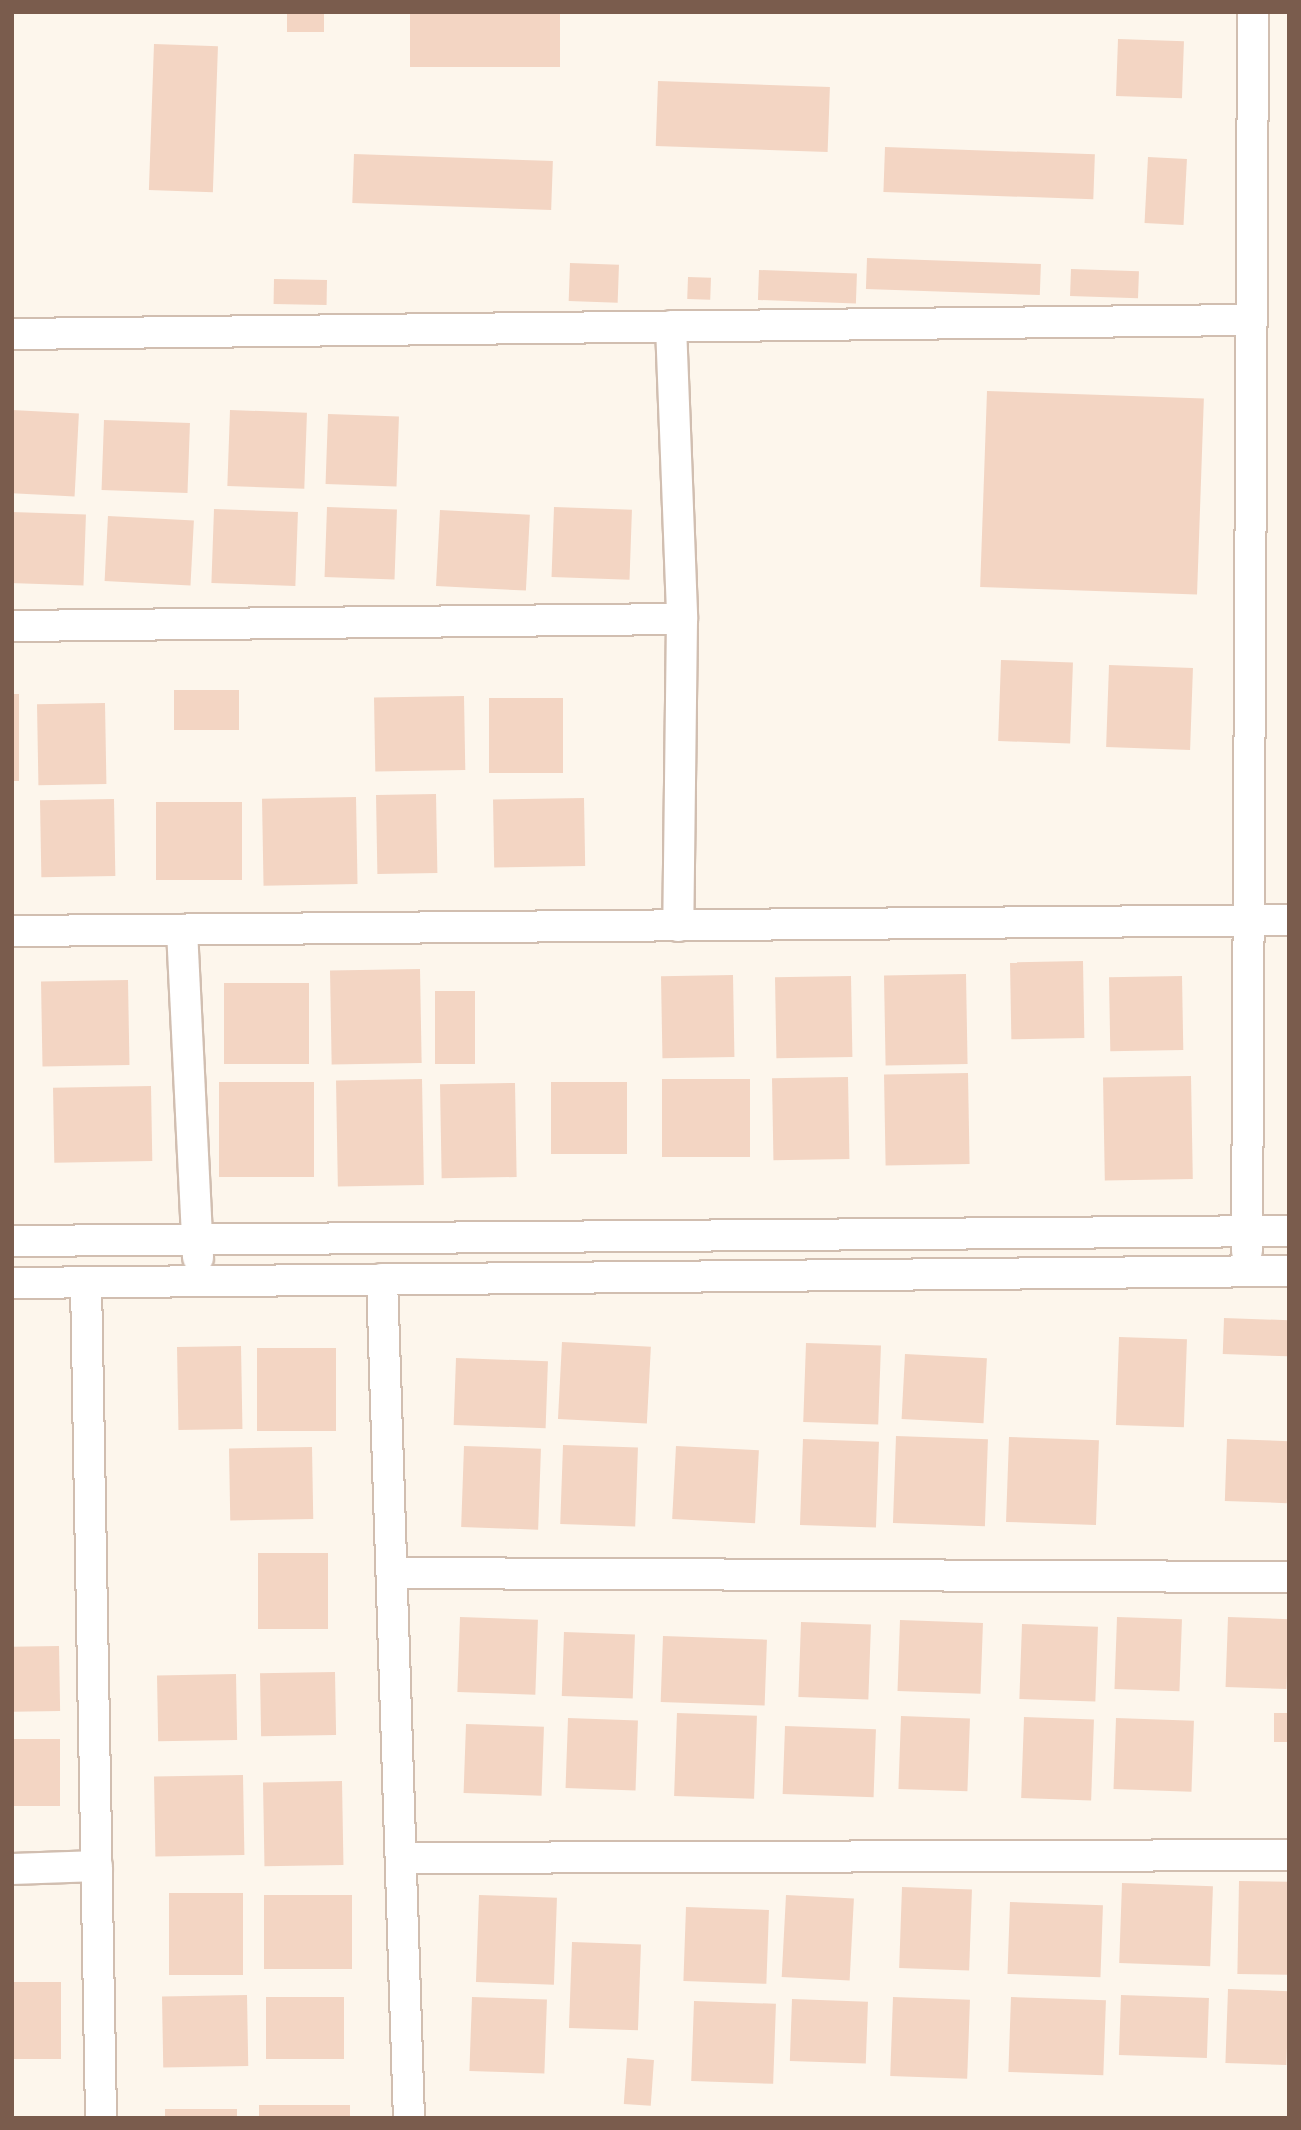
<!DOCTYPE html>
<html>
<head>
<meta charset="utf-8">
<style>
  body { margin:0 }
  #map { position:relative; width:1301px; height:2130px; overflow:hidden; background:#fdf6ec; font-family:Manrope,sans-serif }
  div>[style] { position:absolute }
  .building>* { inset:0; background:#f3d5c3; transform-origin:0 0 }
  .roads { filter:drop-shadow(2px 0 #d1beb0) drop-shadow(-2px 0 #d1beb0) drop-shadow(0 2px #d1beb0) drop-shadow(0 -2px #d1beb0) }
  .minor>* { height:30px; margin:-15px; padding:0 15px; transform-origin:15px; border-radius:15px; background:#fff }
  span { translate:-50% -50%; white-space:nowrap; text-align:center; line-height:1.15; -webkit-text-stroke:7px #fffaf3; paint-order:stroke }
  .frame { position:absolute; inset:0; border:14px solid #7a5c4d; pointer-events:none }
</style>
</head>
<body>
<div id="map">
  <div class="building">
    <div style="left:287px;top:12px;width:37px;height:20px"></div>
    <div style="left:410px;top:12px;width:150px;height:55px"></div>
    <div style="left:1118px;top:39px;width:66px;height:57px;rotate:2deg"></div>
    <div style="left:154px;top:44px;width:64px;height:146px;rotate:2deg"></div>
    <div style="left:658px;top:81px;width:172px;height:65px;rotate:2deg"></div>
    <div style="left:885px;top:147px;width:210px;height:45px;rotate:2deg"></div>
    <div style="left:354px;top:154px;width:199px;height:49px;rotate:2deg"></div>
    <div style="left:1148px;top:157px;width:39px;height:66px;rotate:3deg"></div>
    <div style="left:867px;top:258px;width:174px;height:31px;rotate:2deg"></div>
    <div style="left:570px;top:263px;width:49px;height:38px;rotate:2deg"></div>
    <div style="left:1071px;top:269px;width:68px;height:27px;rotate:2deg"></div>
    <div style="left:759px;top:270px;width:98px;height:30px;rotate:2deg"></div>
    <div style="left:688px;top:277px;width:23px;height:22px;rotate:2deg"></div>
    <div style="left:274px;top:279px;width:53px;height:25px;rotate:1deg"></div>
    <div style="left:987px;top:391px;width:217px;height:196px;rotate:2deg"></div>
    <div style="left:12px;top:410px;width:67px;height:83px;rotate:3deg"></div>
    <div style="left:230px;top:410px;width:77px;height:76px;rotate:2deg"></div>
    <div style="left:328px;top:414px;width:71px;height:70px;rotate:2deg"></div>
    <div style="left:104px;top:420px;width:86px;height:70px;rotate:2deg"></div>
    <div style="left:327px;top:507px;width:70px;height:70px;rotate:2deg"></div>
    <div style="left:554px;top:507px;width:78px;height:70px;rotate:2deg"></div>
    <div style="left:214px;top:509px;width:84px;height:74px;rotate:2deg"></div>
    <div style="left:440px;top:510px;width:90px;height:76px;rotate:3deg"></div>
    <div style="left:12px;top:512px;width:74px;height:71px;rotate:2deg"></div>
    <div style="left:108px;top:516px;width:86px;height:65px;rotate:3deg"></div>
    <div style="left:1001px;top:660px;width:72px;height:81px;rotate:2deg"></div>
    <div style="left:1109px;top:665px;width:84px;height:82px;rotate:2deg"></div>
    <div style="left:174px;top:690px;width:65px;height:40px"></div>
    <div style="left:12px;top:694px;width:7px;height:87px"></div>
    <div style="left:464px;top:696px;width:74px;height:90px;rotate:89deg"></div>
    <div style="left:489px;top:698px;width:74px;height:75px"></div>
    <div style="left:105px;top:703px;width:81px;height:68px;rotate:89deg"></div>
    <div style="left:436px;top:794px;width:79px;height:60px;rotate:89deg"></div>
    <div style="left:356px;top:797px;width:87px;height:94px;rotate:89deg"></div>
    <div style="left:584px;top:798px;width:68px;height:91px;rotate:89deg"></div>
    <div style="left:114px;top:799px;width:77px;height:74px;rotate:89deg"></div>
    <div style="left:156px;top:802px;width:86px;height:78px"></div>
    <div style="left:1083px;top:961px;width:77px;height:73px;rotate:89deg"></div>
    <div style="left:420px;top:969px;width:94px;height:90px;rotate:89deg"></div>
    <div style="left:966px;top:974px;width:90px;height:82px;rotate:89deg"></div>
    <div style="left:733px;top:975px;width:82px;height:72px;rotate:89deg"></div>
    <div style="left:851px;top:976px;width:81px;height:76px;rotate:89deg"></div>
    <div style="left:1182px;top:976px;width:74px;height:73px;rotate:89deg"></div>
    <div style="left:128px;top:980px;width:85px;height:87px;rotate:89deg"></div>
    <div style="left:224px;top:983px;width:85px;height:81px"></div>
    <div style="left:435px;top:991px;width:40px;height:73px"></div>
    <div style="left:968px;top:1073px;width:91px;height:84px;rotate:89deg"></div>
    <div style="left:1191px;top:1076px;width:103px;height:88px;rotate:89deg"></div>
    <div style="left:848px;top:1077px;width:82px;height:76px;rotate:89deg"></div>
    <div style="left:422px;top:1079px;width:106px;height:86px;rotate:89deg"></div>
    <div style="left:662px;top:1079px;width:88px;height:78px"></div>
    <div style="left:219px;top:1082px;width:95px;height:95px"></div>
    <div style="left:551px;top:1082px;width:76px;height:72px"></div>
    <div style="left:515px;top:1083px;width:94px;height:75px;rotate:89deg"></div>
    <div style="left:151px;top:1086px;width:75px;height:98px;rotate:89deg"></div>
    <div style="left:1224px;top:1318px;width:65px;height:36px;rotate:2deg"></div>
    <div style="left:1119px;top:1337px;width:68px;height:88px;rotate:2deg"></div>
    <div style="left:562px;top:1342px;width:89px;height:77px;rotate:3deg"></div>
    <div style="left:806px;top:1343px;width:75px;height:79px;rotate:2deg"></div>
    <div style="left:241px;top:1346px;width:83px;height:64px;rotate:89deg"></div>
    <div style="left:257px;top:1348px;width:79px;height:83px"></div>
    <div style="left:905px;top:1354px;width:82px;height:65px;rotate:3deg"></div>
    <div style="left:456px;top:1358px;width:92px;height:67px;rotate:2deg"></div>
    <div style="left:896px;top:1436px;width:92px;height:87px;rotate:2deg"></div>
    <div style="left:1009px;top:1437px;width:90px;height:85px;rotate:2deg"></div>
    <div style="left:803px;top:1439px;width:76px;height:86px;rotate:2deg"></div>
    <div style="left:1227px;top:1439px;width:62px;height:62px;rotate:2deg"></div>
    <div style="left:563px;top:1445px;width:75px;height:79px;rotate:2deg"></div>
    <div style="left:464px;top:1446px;width:77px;height:81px;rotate:2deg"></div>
    <div style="left:676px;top:1446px;width:83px;height:73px;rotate:3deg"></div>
    <div style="left:312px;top:1447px;width:72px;height:83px;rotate:89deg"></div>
    <div style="left:258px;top:1553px;width:70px;height:76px"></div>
    <div style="left:460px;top:1617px;width:78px;height:75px;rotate:2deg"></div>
    <div style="left:1117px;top:1617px;width:65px;height:72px;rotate:2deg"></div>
    <div style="left:1228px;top:1617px;width:61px;height:70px;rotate:2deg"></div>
    <div style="left:900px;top:1620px;width:83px;height:71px;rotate:2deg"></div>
    <div style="left:801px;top:1622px;width:70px;height:75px;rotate:2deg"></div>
    <div style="left:1022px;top:1624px;width:76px;height:75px;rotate:2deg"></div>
    <div style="left:564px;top:1632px;width:71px;height:64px;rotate:2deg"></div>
    <div style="left:663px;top:1636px;width:104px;height:66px;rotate:2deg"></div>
    <div style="left:59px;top:1646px;width:65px;height:47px;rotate:89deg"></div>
    <div style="left:335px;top:1672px;width:63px;height:75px;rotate:89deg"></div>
    <div style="left:236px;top:1674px;width:66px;height:79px;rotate:89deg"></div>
    <div style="left:677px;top:1713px;width:80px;height:83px;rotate:2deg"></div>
    <div style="left:1274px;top:1713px;width:15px;height:29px"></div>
    <div style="left:901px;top:1716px;width:69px;height:73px;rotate:2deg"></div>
    <div style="left:1024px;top:1717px;width:70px;height:81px;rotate:2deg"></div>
    <div style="left:568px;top:1718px;width:70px;height:70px;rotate:2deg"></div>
    <div style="left:1116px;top:1718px;width:78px;height:71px;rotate:2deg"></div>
    <div style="left:466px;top:1724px;width:78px;height:69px;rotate:2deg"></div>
    <div style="left:785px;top:1726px;width:91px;height:68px;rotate:2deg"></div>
    <div style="left:12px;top:1739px;width:48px;height:67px"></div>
    <div style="left:243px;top:1775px;width:80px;height:89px;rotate:89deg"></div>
    <div style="left:342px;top:1781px;width:84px;height:79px;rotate:89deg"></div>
    <div style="left:1239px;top:1881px;width:50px;height:93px;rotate:1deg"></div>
    <div style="left:1122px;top:1883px;width:91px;height:80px;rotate:2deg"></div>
    <div style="left:902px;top:1887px;width:70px;height:81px;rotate:2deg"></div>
    <div style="left:243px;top:1893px;width:82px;height:74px;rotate:90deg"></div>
    <div style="left:264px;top:1895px;width:88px;height:74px"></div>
    <div style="left:479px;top:1895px;width:78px;height:87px;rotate:2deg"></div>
    <div style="left:786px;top:1895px;width:68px;height:82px;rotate:3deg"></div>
    <div style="left:1010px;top:1902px;width:93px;height:72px;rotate:2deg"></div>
    <div style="left:686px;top:1907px;width:83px;height:74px;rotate:2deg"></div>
    <div style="left:572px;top:1942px;width:69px;height:86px;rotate:2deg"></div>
    <div style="left:12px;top:1982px;width:49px;height:77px"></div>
    <div style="left:1228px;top:1989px;width:61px;height:74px;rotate:2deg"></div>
    <div style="left:247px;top:1995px;width:71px;height:85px;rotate:89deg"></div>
    <div style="left:1121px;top:1995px;width:88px;height:60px;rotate:2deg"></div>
    <div style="left:266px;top:1997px;width:78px;height:62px"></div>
    <div style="left:472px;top:1997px;width:75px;height:74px;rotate:2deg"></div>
    <div style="left:893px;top:1997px;width:77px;height:79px;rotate:2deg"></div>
    <div style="left:1011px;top:1997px;width:95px;height:75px;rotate:2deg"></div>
    <div style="left:792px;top:1999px;width:76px;height:62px;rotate:2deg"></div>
    <div style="left:694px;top:2001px;width:82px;height:80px;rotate:2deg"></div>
    <div style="left:627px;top:2058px;width:27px;height:46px;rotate:4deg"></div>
    <div style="left:350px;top:2105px;width:13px;height:91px;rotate:90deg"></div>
    <div style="left:237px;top:2109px;width:9px;height:72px;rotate:90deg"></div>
  </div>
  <div class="roads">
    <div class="minor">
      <div style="left:671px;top:326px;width:293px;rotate:87.8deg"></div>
      <div style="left:682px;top:619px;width:307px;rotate:90.7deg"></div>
      <div style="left:12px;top:334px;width:1239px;rotate:-0.65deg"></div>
      <div style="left:12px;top:626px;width:670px;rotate:-0.6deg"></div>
      <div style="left:182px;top:930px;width:328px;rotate:87.2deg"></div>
      <div style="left:12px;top:931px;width:1277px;rotate:-0.49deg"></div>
      <div style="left:12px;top:1241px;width:1277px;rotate:-0.45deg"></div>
      <div style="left:1247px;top:1251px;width:1239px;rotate:-89.72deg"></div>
      <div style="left:382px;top:1279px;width:839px;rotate:88.16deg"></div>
      <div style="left:86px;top:1282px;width:836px;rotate:88.97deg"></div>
      <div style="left:12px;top:1283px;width:1277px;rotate:-0.54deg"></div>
      <div style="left:393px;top:1573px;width:896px;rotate:0.26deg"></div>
      <div style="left:402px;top:1858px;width:887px;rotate:-0.19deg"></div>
      <div style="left:12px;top:1869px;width:85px;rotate:-2deg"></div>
    </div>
  </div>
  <div class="frame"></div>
</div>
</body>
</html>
